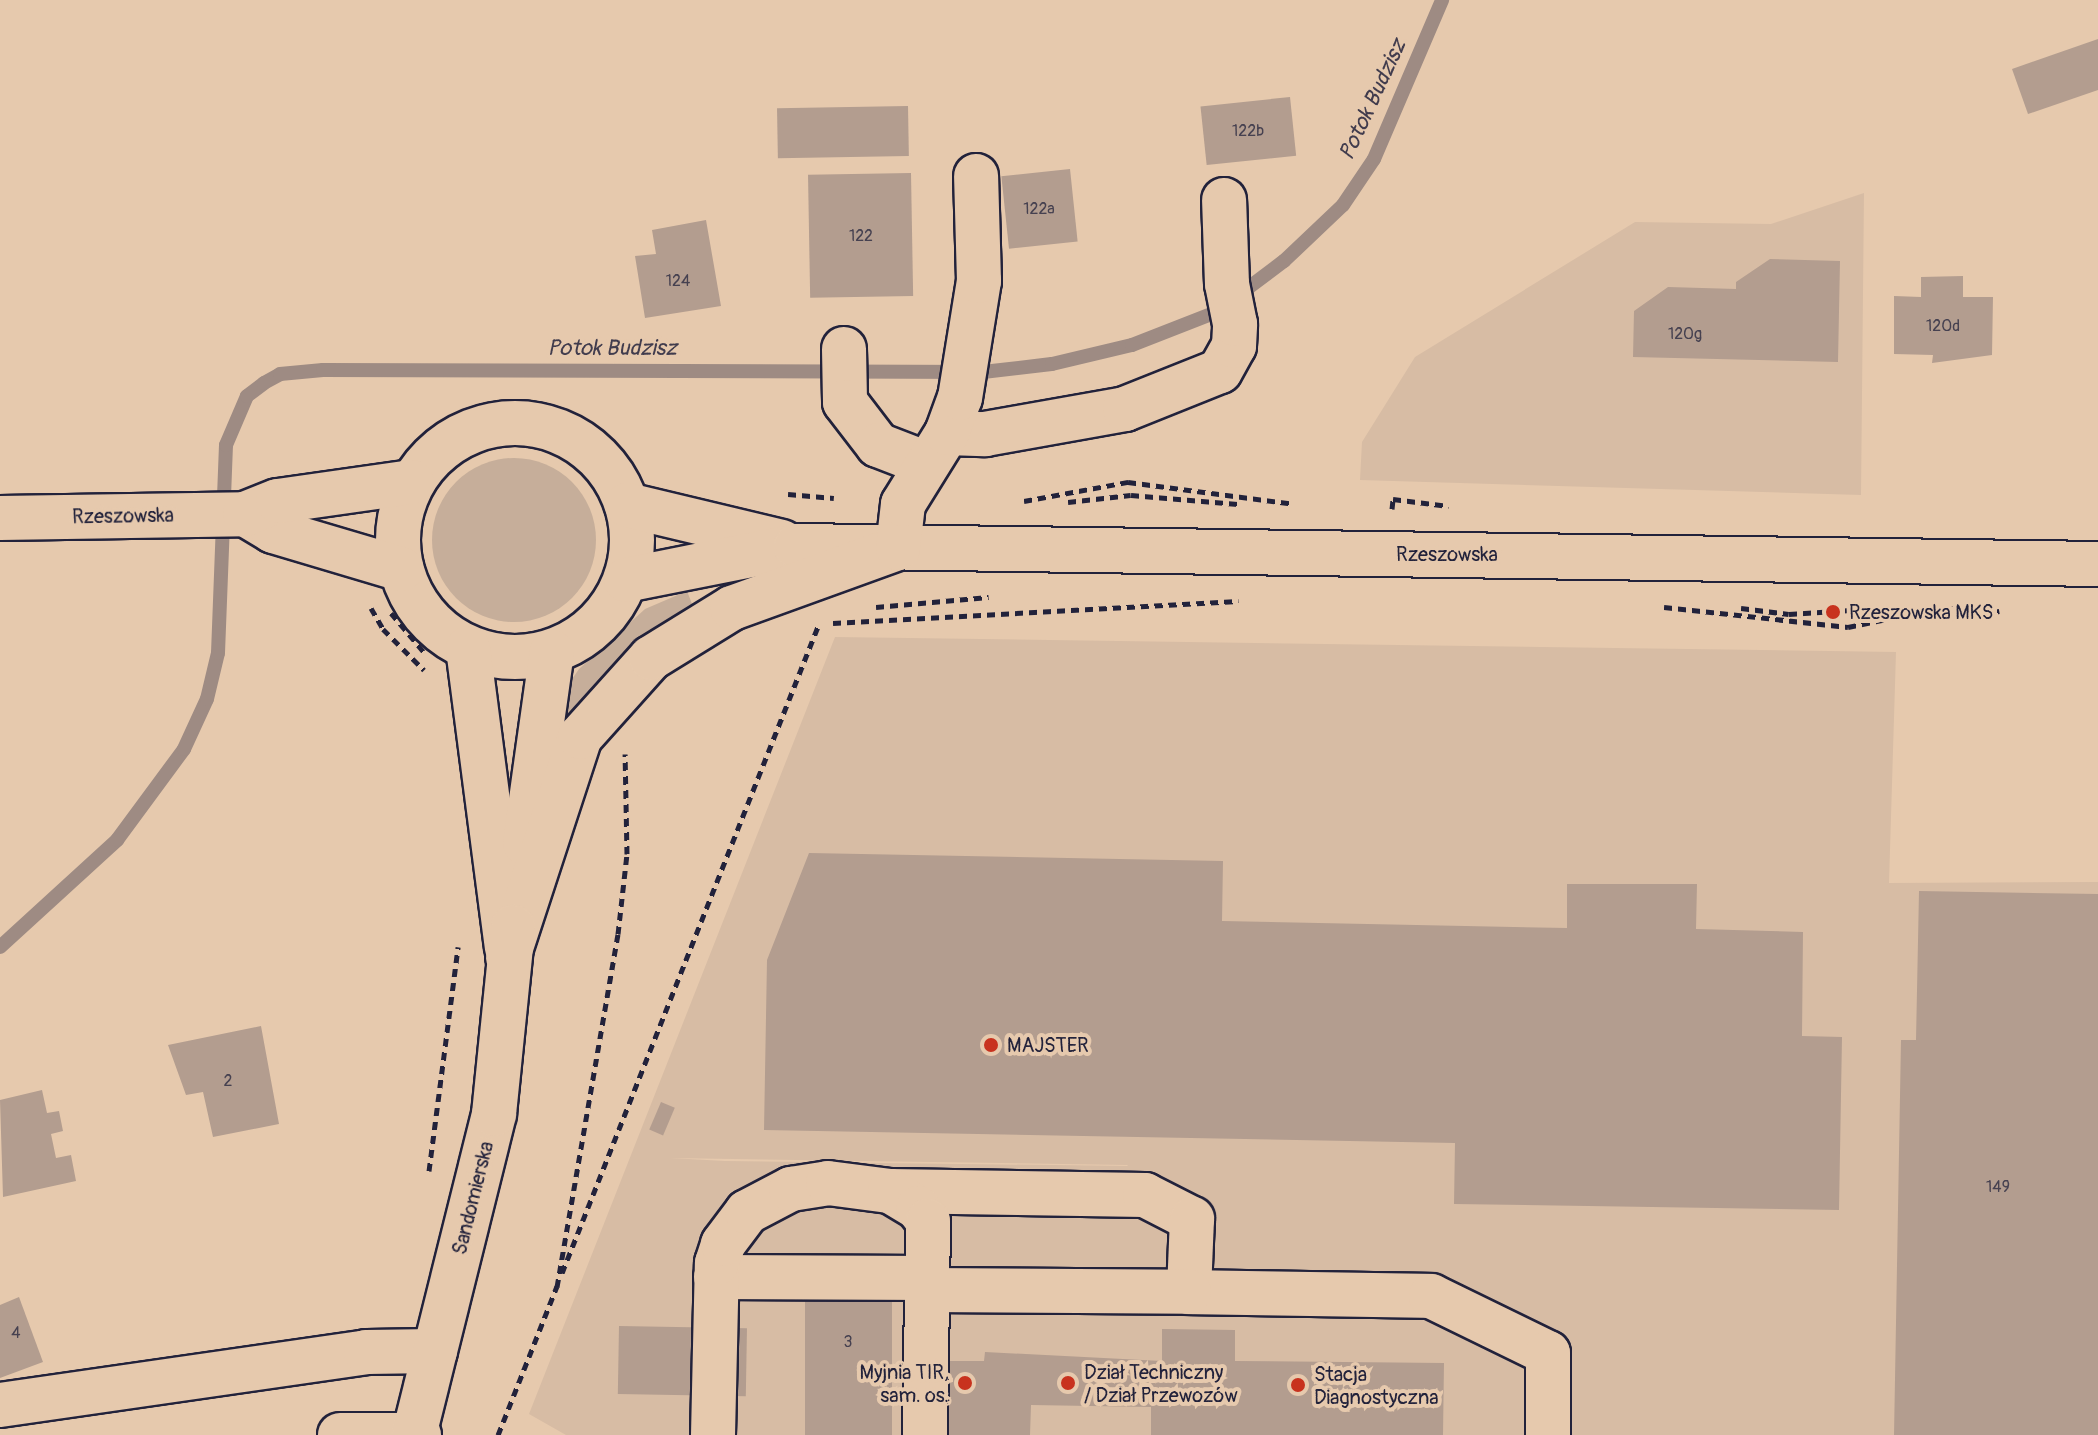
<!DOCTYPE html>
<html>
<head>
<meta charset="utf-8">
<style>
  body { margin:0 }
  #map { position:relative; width:2098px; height:1435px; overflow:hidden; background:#e6c9ad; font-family:Pangolin,sans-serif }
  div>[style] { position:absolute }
  .built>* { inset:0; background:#d7bca4 }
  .green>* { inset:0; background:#c6ae9a }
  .round { border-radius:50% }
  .stream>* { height:14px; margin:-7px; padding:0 7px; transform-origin:7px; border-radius:7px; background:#9e8b83 }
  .building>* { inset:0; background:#b39d8f; transform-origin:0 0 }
  .path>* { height:5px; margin-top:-2.5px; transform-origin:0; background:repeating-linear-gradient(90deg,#22223b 0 8px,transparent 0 14px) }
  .roads { filter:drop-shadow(2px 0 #22223b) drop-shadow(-2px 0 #22223b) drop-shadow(0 2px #22223b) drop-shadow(0 -2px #22223b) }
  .minor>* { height:44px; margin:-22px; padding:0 22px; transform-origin:22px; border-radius:22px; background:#e6c9ad }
  .minor>.ring { margin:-22px; padding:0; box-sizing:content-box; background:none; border:44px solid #e6c9ad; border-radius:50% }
  .dots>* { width:22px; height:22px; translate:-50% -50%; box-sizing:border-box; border:4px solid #e6c9ad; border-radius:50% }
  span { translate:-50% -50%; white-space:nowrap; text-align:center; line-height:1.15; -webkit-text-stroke:8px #e6c9ad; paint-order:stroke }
  .number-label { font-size:16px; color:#464150 }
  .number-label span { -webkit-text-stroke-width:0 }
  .street-label { font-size:20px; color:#22223b }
  .poi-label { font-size:20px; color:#22223b }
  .left { translate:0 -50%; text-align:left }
  .right { translate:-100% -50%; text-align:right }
  .water-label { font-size:22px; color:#413c4d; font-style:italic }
</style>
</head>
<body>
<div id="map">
  <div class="built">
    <div style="clip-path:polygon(1864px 193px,1861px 495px,1360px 480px,1362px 442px,1415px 357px,1635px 222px,1771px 224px)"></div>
    <div style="clip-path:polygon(evenodd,835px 637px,1896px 652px,1889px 883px,2098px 882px,2098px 1435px,566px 1435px,529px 1414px,835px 637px,670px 1158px,1127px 1165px,1128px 1166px,725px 1161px,670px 1158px)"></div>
  </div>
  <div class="green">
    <div class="round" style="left:432px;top:458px;width:164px;height:164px"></div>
    <div style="clip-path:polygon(687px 591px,694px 609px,579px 718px,556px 717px,561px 695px,579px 669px,645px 609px)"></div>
  </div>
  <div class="stream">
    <div style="left:0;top:947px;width:159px;rotate:-42.4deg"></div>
    <div style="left:117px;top:840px;width:113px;rotate:-53.6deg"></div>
    <div style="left:184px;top:749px;width:55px;rotate:-65.3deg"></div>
    <div style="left:207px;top:699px;width:47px;rotate:-76.6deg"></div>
    <div style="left:218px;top:653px;width:208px;rotate:-87.8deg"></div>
    <div style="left:226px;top:445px;width:53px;rotate:-66.8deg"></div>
    <div style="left:247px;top:396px;width:21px;rotate:-37deg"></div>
    <div style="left:264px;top:383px;width:18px;rotate:-29deg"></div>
    <div style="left:280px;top:374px;width:43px;rotate:-5.3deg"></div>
    <div style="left:323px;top:370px;width:660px;rotate:0.17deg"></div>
    <div style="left:983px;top:372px;width:69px;rotate:-6.6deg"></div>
    <div style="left:1052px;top:364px;width:82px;rotate:-13.4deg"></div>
    <div style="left:1132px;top:345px;width:90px;rotate:-21.4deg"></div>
    <div style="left:1216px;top:312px;width:85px;rotate:-36.9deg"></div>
    <div style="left:1284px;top:261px;width:81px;rotate:-43.5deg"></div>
    <div style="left:1343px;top:205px;width:55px;rotate:-56deg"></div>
    <div style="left:1374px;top:159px;width:173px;rotate:-66.8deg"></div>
  </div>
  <div class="building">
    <div style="clip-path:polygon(2098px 39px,2098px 90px,2028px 114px,2012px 69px)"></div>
    <div style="left:1290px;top:97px;width:59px;height:90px;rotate:84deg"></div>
    <div style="left:908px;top:106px;width:50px;height:131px;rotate:89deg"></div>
    <div style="left:1070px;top:169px;width:73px;height:69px;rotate:84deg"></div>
    <div style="left:911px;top:173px;width:123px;height:103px;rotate:89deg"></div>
    <div style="clip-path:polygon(706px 220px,721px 306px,645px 318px,635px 256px,656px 254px,652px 230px)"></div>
    <div style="clip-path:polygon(1770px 259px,1840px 261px,1838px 362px,1633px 357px,1634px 311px,1668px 287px,1736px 289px,1736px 282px)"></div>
    <div style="clip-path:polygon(1963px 276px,1963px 297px,1993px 297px,1992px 355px,1932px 363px,1933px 355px,1894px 354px,1894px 296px,1921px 297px,1921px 277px)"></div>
    <div style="clip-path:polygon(809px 853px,1223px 861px,1222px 921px,1567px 928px,1567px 884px,1697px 884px,1696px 929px,1803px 932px,1802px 1036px,1842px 1037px,1839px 1210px,1454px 1204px,1455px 1143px,764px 1130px,767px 960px)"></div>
    <div style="clip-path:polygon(1919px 891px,2098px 894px,2098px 1435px,1894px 1435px,1901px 1040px,1916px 1040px)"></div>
    <div style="clip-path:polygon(261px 1026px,279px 1124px,213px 1137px,203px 1092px,186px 1095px,168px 1045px)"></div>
    <div style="clip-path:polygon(42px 1090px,47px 1113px,59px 1111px,63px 1131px,51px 1134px,56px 1158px,71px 1155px,76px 1181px,3px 1197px,0 1100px)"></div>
    <div style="left:661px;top:1102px;width:15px;height:30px;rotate:23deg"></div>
    <div style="left:805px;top:1295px;width:87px;height:140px"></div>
    <div style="clip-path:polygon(19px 1297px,43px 1362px,0 1378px,0 1305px)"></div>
    <div style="left:619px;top:1326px;width:128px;height:68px;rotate:1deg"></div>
    <div style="clip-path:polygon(1162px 1329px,1235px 1330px,1235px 1361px,1444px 1363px,1443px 1435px,1151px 1435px,1151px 1407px,1031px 1405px,1030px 1435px,945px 1435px,946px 1361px,984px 1361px,985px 1352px,1162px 1361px)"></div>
  </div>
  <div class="path">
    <div style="left:788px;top:494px;width:46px;rotate:5deg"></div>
    <div style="left:1024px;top:501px;width:106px;rotate:-10.4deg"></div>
    <div style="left:1128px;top:482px;width:167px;rotate:7.5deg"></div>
    <div style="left:1068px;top:502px;width:63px;rotate:-6.3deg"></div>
    <div style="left:1131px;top:495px;width:107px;rotate:4.8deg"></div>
    <div style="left:1392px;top:509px;width:10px;rotate:-84deg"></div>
    <div style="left:1393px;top:499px;width:56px;rotate:7.1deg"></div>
    <div style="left:1954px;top:605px;width:14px;rotate:82deg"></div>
    <div style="left:1956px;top:619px;width:44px;rotate:-10.5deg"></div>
    <div style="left:876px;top:607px;width:113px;rotate:-5.1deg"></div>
    <div style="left:1664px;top:607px;width:185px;rotate:6.2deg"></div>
    <div style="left:1848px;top:627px;width:85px;rotate:-11.6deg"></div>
    <div style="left:371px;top:608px;width:24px;rotate:60deg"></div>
    <div style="left:383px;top:629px;width:58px;rotate:45deg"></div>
    <div style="left:1741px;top:608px;width:48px;rotate:7.1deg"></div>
    <div style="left:1789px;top:614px;width:78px;rotate:-3.7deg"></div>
    <div style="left:391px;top:613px;width:50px;rotate:49.9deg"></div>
    <div style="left:833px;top:623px;width:406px;rotate:-3.1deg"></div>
    <div style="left:429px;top:1171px;width:226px;rotate:-82.6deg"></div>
    <div style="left:562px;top:1273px;width:698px;rotate:-68.4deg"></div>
    <div style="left:557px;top:1287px;width:358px;rotate:-80.2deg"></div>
    <div style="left:618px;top:934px;width:81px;rotate:-83.6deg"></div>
    <div style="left:627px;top:854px;width:100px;rotate:-91.1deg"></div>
    <div style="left:498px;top:1435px;width:160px;rotate:-68.4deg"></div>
  </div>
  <div class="roads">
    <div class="minor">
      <div style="left:844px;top:349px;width:53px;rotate:88.9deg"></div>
      <div style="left:845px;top:402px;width:54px;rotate:52.5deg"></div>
      <div style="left:878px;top:445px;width:50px;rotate:21deg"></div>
      <div class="ring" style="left:398px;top:423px;width:190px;height:190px"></div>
      <div style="left:947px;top:433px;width:38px;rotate:2deg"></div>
      <div style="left:985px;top:434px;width:142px;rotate:-10.1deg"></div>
      <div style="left:1125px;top:409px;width:102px;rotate:-21.8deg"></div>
      <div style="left:1220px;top:371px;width:29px;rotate:-61deg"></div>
      <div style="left:1234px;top:346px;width:22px;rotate:-87deg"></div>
      <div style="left:1235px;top:324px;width:41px;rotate:-101.3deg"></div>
      <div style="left:1227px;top:284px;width:84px;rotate:-92deg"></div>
      <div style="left:627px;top:505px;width:159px;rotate:13.4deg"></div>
      <div style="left:245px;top:514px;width:33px;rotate:31deg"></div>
      <div style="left:273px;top:531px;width:134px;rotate:16.5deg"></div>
      <div style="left:0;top:518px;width:245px;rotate:-0.9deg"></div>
      <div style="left:245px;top:514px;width:35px;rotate:-22deg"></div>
      <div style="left:278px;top:501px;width:135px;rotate:-8.1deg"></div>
      <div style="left:626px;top:580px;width:173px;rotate:-11.3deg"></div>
      <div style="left:796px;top:546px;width:1302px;rotate:0.79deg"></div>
      <div style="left:468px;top:648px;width:302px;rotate:82.6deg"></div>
      <div style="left:525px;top:843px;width:193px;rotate:-82deg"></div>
      <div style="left:508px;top:957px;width:231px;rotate:-71.9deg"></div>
      <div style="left:580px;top:737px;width:106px;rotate:-48.1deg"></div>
      <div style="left:651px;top:658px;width:95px;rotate:-31.7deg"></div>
      <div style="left:732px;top:608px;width:177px;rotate:-19.9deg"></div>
      <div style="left:898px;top:548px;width:44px;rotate:-83.5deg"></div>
      <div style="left:903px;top:504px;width:84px;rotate:-58.2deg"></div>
      <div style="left:947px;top:433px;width:37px;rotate:-70deg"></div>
      <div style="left:960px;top:398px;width:119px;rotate:-80.8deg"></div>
      <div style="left:979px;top:281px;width:105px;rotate:-91.6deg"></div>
      <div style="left:890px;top:1191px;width:255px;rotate:0.9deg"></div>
      <div style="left:1145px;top:1195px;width:53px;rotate:27.1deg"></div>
      <div style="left:1192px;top:1219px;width:73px;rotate:92.4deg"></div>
      <div style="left:1189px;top:1292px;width:242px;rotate:0.9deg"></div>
      <div style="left:1431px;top:1296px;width:130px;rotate:26deg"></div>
      <div style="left:1548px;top:1353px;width:82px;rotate:90deg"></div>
      <div style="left:716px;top:1277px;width:212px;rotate:0.3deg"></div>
      <div style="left:928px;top:1290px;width:261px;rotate:0.4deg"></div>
      <div style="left:0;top:1405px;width:370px;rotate:-8.2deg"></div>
      <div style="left:366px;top:1352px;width:69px;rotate:-0.8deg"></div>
      <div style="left:340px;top:1435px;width:79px"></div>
      <div style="left:414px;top:1435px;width:331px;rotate:-76deg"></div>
      <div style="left:494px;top:1114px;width:188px;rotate:-84.2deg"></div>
      <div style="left:713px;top:1435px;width:172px;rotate:-88.7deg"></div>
      <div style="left:717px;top:1263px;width:20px;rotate:-72deg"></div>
      <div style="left:723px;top:1244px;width:40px;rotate:-53deg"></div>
      <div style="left:747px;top:1212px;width:50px;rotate:-27.6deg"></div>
      <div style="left:791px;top:1189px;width:37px;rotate:-9deg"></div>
      <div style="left:828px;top:1183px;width:63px;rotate:7.4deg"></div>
      <div style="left:890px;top:1191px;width:33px;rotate:31deg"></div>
      <div style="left:918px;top:1208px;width:16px;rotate:52deg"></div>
      <div style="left:928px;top:1221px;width:214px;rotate:90.8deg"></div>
    </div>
  </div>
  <div class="dots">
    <div style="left:1833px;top:612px;background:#c8321e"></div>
    <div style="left:991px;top:1045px;background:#c8321e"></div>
    <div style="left:965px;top:1383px;background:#c8321e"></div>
    <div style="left:1068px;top:1383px;background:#c8321e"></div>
    <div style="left:1298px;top:1385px;background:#c8321e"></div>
  </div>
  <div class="number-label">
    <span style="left:1248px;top:131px">122b</span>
    <span style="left:1039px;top:209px">122a</span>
    <span style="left:861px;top:236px">122</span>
    <span style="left:678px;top:281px">124</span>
    <span style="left:1943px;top:326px">120d</span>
    <span style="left:1685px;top:334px">120g</span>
    <span style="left:228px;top:1081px">2</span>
    <span style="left:1998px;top:1187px">149</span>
    <span style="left:16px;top:1333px">4</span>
    <span style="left:848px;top:1342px">3</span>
  </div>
  <div class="street-label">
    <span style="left:123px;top:516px;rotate:-1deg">Rzeszowska</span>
    <span style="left:1447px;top:554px">Rzeszowska</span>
    <span style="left:473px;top:1198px;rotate:-76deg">Sandomierska</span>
  </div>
  <div class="poi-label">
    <span class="left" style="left:1849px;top:612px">Rzeszowska MKS</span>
    <span class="left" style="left:1007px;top:1045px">MAJSTER</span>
    <span class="right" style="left:949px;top:1384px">Myjnia TIR,<br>sam. os.</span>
    <span class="left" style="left:1084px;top:1384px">Dział Techniczny<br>/ Dział Przewozów</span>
    <span class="left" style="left:1314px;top:1386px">Stacja<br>Diagnostyczna</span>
  </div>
  <div class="water-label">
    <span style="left:1373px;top:100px;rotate:-65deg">Potok Budzisz</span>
    <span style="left:612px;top:349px">Potok Budzisz</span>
  </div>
</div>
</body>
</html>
